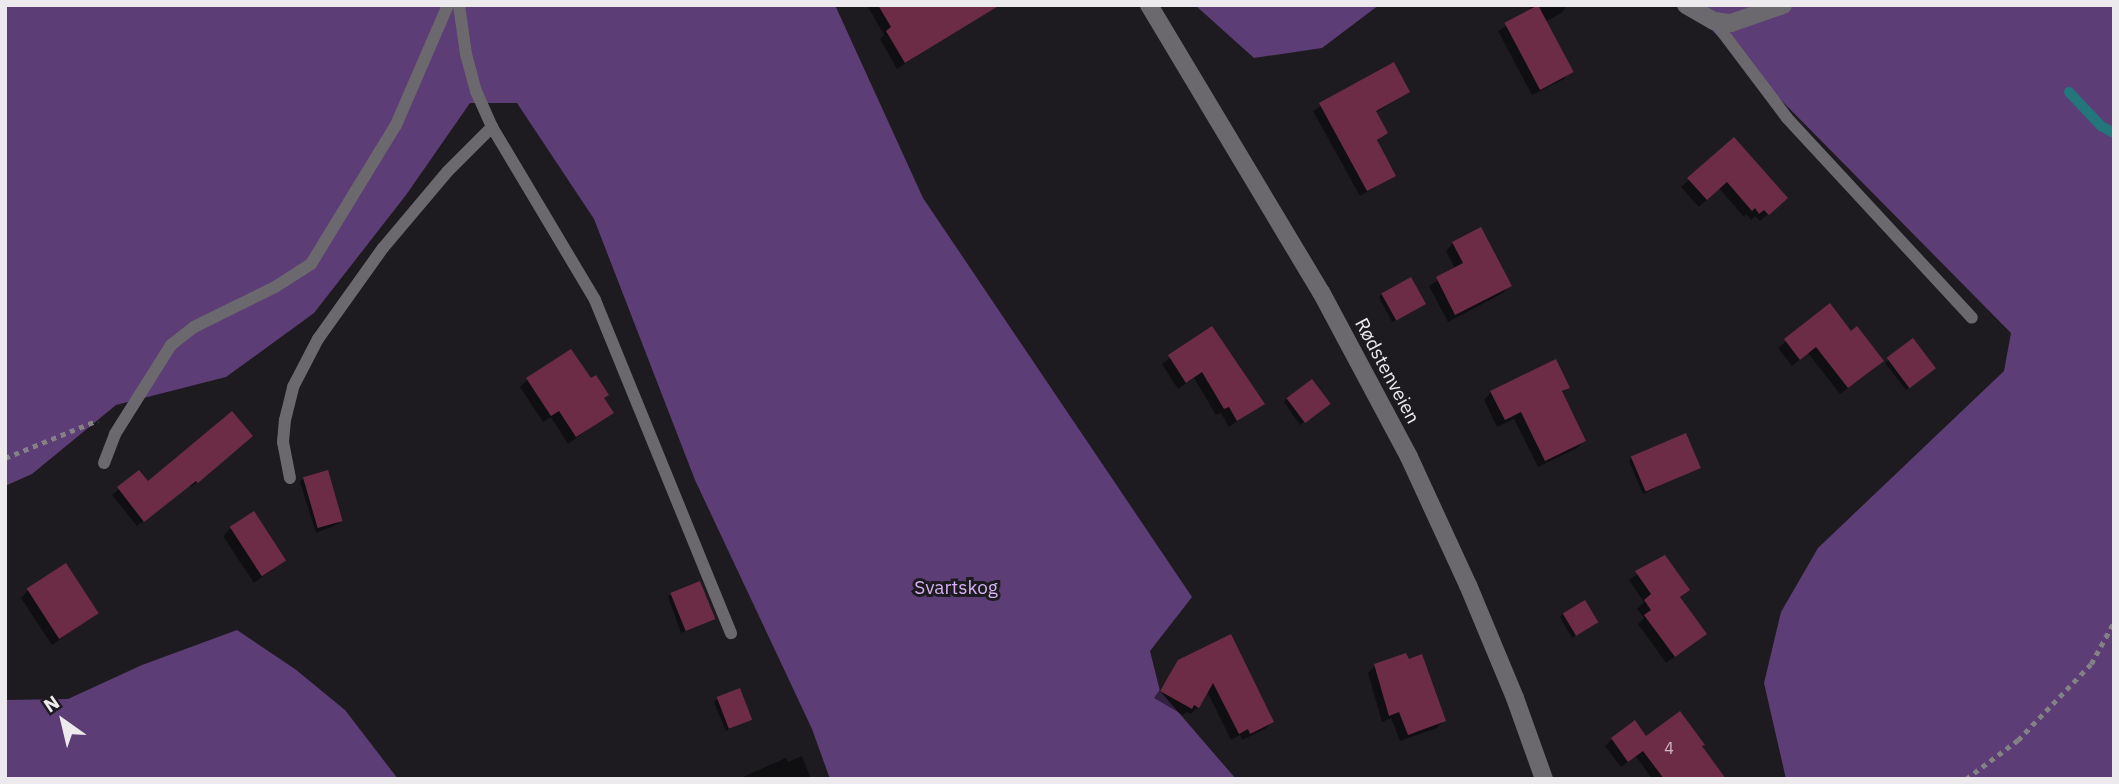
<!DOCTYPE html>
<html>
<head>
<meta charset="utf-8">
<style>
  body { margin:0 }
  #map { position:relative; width:2119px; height:784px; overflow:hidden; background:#1d1b1f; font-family:"IBM Plex Sans",sans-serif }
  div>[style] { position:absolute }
  .forest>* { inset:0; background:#5d3d75 }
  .shadow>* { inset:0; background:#0007 }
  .stream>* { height:10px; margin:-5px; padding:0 5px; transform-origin:5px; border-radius:5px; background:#23767c }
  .building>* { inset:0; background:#6d2c45; transform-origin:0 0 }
  .path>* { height:4.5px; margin-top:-2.25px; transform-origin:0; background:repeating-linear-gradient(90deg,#838184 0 5px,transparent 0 10px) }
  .lane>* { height:12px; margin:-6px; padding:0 6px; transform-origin:6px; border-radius:6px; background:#6b696e }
  .street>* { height:18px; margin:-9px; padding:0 9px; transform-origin:9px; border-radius:9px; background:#6b696e }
  .secondary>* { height:18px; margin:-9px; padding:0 9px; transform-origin:9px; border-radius:9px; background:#6b696e }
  span { translate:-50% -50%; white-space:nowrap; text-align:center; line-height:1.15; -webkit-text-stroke:6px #1d1b1f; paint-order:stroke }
  .number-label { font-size:16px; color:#ccbac3 }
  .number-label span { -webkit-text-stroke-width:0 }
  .street-label { font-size:19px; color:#eceaed }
  .park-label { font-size:19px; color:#d6b1f4 }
  .frame { position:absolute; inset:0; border:7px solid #eceaed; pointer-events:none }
  .north { position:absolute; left:28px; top:686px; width:70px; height:70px; -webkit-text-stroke:5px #1d1b1f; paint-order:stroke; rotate:326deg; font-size:19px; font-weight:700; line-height:28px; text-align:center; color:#eceaed }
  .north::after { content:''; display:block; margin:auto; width:24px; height:32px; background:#eceaed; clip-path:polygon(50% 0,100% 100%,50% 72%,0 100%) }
</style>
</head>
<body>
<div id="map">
  <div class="forest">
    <div style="clip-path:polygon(5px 5px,835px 5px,923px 198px,1192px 597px,1150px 651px,1160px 691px,1236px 779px,830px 779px,812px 729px,695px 480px,594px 219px,517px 103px,470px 103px,406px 195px,314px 313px,226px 377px,116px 405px,32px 474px,5px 486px)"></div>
    <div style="clip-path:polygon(1195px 5px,1379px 5px,1322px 48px,1254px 58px)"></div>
    <div style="clip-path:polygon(1687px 5px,2114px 5px,2114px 779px,1786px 779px,1764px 683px,1781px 612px,1818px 548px,2004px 371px,2011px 333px)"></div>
    <div style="clip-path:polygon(237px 630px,295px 669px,345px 710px,398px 779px,5px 779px,5px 700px,68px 699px,142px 665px)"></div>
  </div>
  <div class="shadow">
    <div style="clip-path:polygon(867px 5px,973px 5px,979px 16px,897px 69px,880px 39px,884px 35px)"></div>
    <div style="clip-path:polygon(1528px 5px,1568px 5px,1561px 13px,1545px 22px,1571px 71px,1564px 79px,1532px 95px,1498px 31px,1531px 10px)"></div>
    <div style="clip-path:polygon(1393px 65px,1408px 92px,1375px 113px,1386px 133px,1376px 142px,1394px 175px,1360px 196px,1313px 111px)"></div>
    <div style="clip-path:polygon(1734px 139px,1778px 205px,1760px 221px,1755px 216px,1751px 220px,1746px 214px,1744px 217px,1719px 188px,1699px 207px,1681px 187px)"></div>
    <div style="clip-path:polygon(1453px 243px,1510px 286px,1503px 293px,1448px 322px,1429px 286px,1455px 269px,1446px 251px)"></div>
    <div style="clip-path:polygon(1382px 294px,1424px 304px,1392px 322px,1379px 297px)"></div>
    <div style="clip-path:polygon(1830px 306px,1875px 368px,1840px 394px,1808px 353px,1792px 366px,1778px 348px)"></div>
    <div style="clip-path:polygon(1212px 328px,1263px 404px,1229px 427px,1221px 413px,1216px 415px,1194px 378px,1178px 389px,1162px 364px)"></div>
    <div style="clip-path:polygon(1912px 341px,1930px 371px,1906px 390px,1885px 363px)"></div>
    <div style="clip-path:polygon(527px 380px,602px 399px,611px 413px,568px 444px,551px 417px,543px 422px,520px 387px)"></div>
    <div style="clip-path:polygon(1568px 387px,1561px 394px,1584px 441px,1577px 448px,1538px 467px,1514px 419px,1497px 427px,1484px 400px,1491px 392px)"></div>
    <div style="clip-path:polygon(1287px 399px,1325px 407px,1300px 425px,1284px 402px)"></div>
    <div style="clip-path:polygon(245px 442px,191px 487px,189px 485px,137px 526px,112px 495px,139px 473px,148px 484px)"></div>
    <div style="clip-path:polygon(1632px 458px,1699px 467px,1643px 494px,1629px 461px)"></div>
    <div style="clip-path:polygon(303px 479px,341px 521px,338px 524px,316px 533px,300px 482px)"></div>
    <div style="clip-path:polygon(231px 528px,284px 561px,254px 583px,223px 536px)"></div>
    <div style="clip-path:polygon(1664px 557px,1688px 590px,1679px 599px,1697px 641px,1666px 663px,1638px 624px,1644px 618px,1637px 609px,1644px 602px,1629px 580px)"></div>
    <div style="clip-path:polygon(28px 590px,97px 613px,52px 645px,21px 598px)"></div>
    <div style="clip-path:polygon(671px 594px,713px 619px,681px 633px,668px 597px)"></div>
    <div style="clip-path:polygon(1563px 614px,1593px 625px,1572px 638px,1560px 617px)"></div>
    <div style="clip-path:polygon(1230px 636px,1272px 722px,1265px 729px,1242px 740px,1240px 735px,1231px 740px,1207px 691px,1198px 707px,1191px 714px,1187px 712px,1183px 715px,1154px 698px,1179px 662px)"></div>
    <div style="clip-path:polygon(1375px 666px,1444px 720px,1437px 728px,1400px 741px,1391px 718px,1382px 722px,1368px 673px)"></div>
    <div style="clip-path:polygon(718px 698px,750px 719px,726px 731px,714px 702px)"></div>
    <div style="clip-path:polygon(1612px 739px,1646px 739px,1725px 779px,1652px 779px,1636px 756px,1621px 767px,1605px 746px)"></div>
    <div style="clip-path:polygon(802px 756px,811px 779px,738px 779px,786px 758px,788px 762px)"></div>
  </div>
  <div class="stream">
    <div style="left:2069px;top:92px;width:47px;rotate:46.7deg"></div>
    <div style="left:2101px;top:126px;width:15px;rotate:28deg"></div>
  </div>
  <div class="building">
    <div style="clip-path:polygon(878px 5px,1000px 5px,905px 63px,886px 31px,891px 27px)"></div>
    <div style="left:1538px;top:5px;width:76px;height:38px;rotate:62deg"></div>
    <div style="clip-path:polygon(1394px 62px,1410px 92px,1376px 111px,1388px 133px,1377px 140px,1396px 176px,1367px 191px,1319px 103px)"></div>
    <div style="clip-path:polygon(1734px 137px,1788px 198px,1769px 215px,1764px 210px,1759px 214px,1755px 208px,1752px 211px,1727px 182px,1707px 200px,1687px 178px)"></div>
    <div style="clip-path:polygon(1481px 227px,1512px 286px,1455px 315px,1436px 277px,1463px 263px,1452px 242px)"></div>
    <div style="left:1411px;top:277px;width:31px;height:34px;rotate:61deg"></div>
    <div style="clip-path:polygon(1830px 303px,1851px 331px,1857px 326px,1884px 361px,1848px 388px,1816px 347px,1800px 360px,1784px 339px)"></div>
    <div style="clip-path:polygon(1212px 326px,1265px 404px,1237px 421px,1229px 407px,1224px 409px,1202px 372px,1186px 383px,1168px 355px)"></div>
    <div style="left:1913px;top:338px;width:38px;height:33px;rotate:53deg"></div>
    <div style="clip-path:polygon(571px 349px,591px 378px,596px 375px,609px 395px,604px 398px,614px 413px,576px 437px,559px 411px,551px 416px,526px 378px)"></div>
    <div style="clip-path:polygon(1556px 359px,1570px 388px,1562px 391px,1586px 441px,1545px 461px,1521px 412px,1505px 420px,1490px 391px)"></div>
    <div style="left:1312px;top:379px;width:31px;height:32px;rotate:53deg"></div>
    <div style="clip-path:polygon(232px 411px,253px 436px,198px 483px,196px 481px,144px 522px,117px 487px,139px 470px,148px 481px)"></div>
    <div style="left:1686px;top:433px;width:38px;height:60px;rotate:67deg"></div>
    <div style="left:328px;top:470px;width:53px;height:26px;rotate:74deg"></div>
    <div style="left:254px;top:511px;width:59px;height:29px;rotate:57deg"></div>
    <div style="clip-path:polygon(1665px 555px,1690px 590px,1680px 597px,1707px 634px,1675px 657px,1644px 615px,1651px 610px,1644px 600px,1651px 594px,1635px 571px)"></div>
    <div style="left:66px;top:563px;width:60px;height:47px;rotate:57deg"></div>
    <div style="left:700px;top:581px;width:41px;height:32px;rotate:68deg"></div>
    <div style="left:1585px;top:600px;width:26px;height:26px;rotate:59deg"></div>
    <div style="clip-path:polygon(1231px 634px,1274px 722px,1250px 734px,1248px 729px,1239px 734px,1213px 683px,1199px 708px,1194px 705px,1192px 709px,1160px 691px,1178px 660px)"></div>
    <div style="clip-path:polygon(1406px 653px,1409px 659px,1422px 654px,1446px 721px,1408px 735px,1399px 712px,1389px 716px,1374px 664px)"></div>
    <div style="left:740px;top:688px;width:34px;height:25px;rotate:69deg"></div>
    <div style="clip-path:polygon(1680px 711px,1705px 745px,1702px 746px,1726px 779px,1664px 779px,1643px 751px,1628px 762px,1611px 738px,1635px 720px,1646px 736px)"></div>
  </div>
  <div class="path">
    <div style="left:5px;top:458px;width:100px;rotate:-22.2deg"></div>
    <div style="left:1966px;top:779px;width:65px;rotate:-36.9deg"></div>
    <div style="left:2018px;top:740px;width:105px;rotate:-46.2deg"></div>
    <div style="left:2091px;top:664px;width:48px;rotate:-61.3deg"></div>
  </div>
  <div class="lane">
    <div style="left:459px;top:5px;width:49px;rotate:81.9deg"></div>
    <div style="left:466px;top:54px;width:38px;rotate:75deg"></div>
    <div style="left:476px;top:91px;width:39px;rotate:66deg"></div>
    <div style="left:492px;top:127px;width:201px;rotate:59.2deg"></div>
    <div style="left:595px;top:300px;width:360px;rotate:67.8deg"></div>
    <div style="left:1714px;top:21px;width:121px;rotate:53deg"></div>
    <div style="left:1787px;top:118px;width:272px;rotate:47.2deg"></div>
    <div style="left:104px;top:463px;width:31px;rotate:-69deg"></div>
    <div style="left:115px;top:434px;width:105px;rotate:-57.8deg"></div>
    <div style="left:171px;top:345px;width:29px;rotate:-38deg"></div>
    <div style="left:194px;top:327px;width:90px;rotate:-26.3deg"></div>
    <div style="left:275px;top:287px;width:43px;rotate:-32.6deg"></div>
    <div style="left:311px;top:264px;width:163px;rotate:-58.6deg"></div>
    <div style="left:396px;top:125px;width:131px;rotate:-66.6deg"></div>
    <div style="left:290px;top:478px;width:37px;rotate:-101deg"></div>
    <div style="left:283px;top:442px;width:22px;rotate:-85deg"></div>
    <div style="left:285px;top:420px;width:34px;rotate:-76deg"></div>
    <div style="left:293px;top:387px;width:54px;rotate:-62.5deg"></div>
    <div style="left:318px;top:339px;width:112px;rotate:-54.5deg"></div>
    <div style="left:383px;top:248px;width:99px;rotate:-49.9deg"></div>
    <div style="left:447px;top:172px;width:64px;rotate:-45deg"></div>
  </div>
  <div class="street">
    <div style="left:1149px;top:5px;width:335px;rotate:59.1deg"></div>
    <div style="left:1321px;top:292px;width:187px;rotate:61.9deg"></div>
    <div style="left:1409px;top:457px;width:141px;rotate:65.3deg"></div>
    <div style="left:1468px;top:585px;width:122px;rotate:67.4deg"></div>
    <div style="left:1515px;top:698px;width:86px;rotate:70.3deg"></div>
  </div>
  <div class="secondary">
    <div style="left:1686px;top:5px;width:32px;rotate:30deg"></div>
    <div style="left:1714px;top:21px;width:17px;rotate:7deg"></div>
    <div style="left:1731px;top:23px;width:55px;rotate:-19.1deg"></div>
  </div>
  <div class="number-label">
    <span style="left:1669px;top:748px">4</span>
  </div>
  <div class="street-label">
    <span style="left:1387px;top:371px;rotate:62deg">Rødstenveien</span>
  </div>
  <div class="park-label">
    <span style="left:956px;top:588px">Svartskog</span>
  </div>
  <div class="frame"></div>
  <div class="north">N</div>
</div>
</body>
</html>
